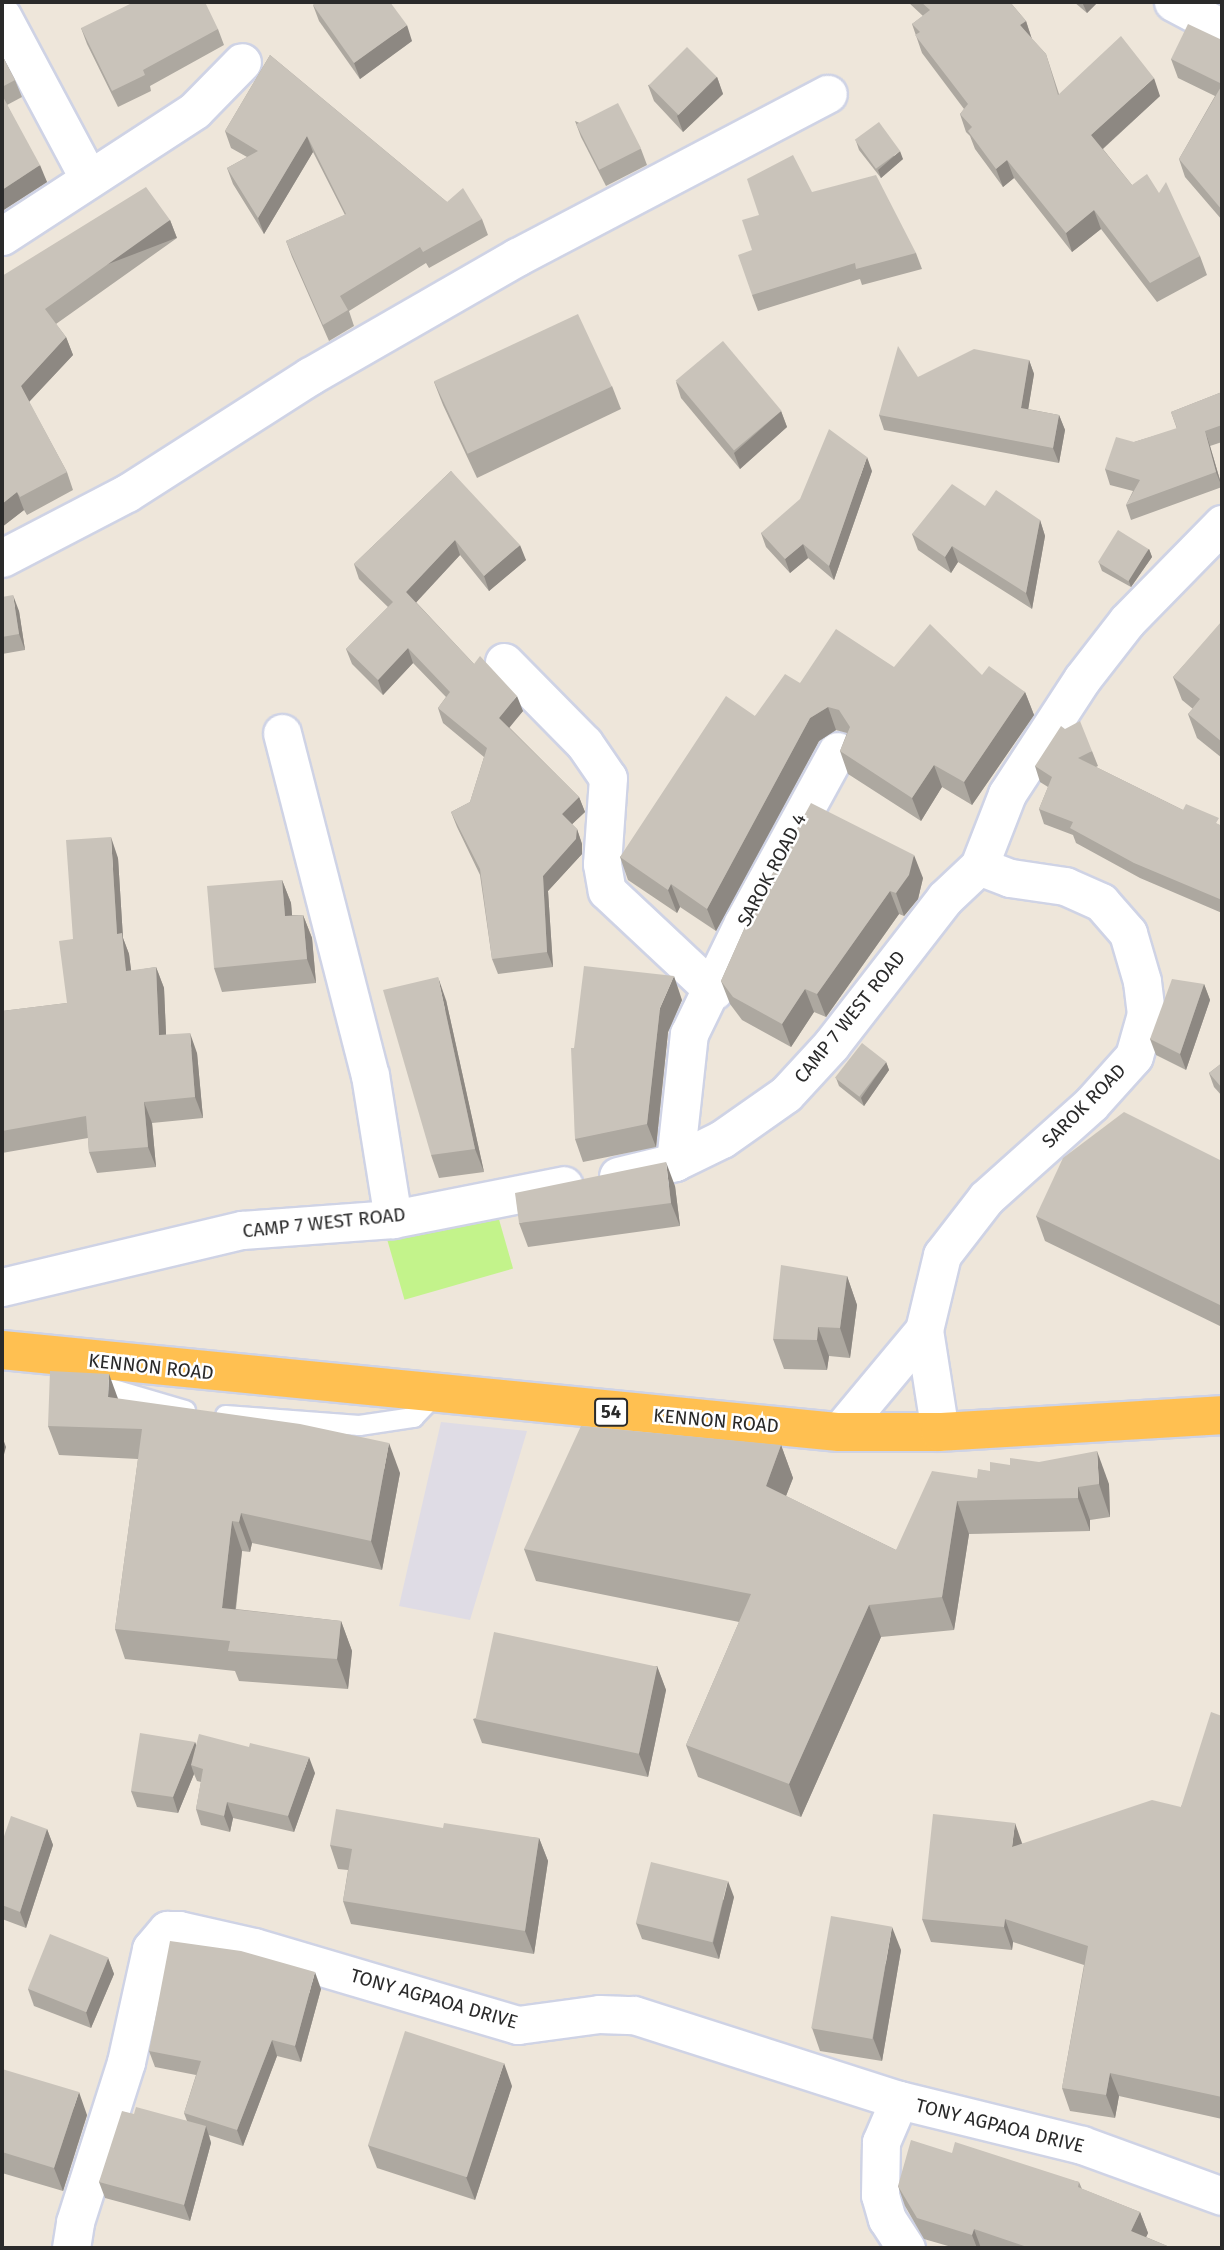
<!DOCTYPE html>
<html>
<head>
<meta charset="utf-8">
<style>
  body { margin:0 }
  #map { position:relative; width:1224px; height:2250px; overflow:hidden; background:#eee6da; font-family:"Fira Sans",sans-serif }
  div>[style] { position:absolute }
  .industrial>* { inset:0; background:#dfdce5 }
  .pitch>* { inset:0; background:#c3f38b; transform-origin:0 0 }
  .roads { filter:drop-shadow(2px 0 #cfd3e5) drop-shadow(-2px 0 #cfd3e5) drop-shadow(0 2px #cfd3e5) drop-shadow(0 -2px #cfd3e5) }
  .service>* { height:19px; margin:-9.5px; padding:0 9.5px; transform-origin:9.5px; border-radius:9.5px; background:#fff }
  .minor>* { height:37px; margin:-18.5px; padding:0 18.5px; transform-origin:18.5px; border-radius:18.5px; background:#fff }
  .trunk>* { height:38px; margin:-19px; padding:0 19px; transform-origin:19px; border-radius:19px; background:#ffc051 }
  .wall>* { inset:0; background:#ada8a0 }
  .shaded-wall>* { inset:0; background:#8d8882; transform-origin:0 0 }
  .building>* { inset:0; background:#c9c3ba; transform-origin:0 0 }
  span { translate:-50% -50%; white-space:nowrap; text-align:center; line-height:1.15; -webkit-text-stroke:5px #fff; paint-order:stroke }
  .shield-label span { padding:2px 5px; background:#fff; border:2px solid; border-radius:5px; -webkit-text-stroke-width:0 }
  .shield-label { font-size:18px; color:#2a2a2a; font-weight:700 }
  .street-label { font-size:19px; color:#2a2a2a }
  .frame { position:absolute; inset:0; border:4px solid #2a2a2a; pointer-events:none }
</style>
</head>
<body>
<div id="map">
  <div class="industrial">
    <div style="clip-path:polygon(441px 1422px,527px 1431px,470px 1620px,399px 1606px)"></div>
  </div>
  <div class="pitch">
    <div style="left:496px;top:1209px;width:62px;height:113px;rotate:74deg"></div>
  </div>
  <div class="roads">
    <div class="service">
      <div style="left:93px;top:1383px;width:96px;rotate:16.4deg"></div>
      <div style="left:225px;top:1415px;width:134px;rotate:4.3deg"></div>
      <div style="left:359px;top:1425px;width:55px;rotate:-8.4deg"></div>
      <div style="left:413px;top:1417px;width:30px;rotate:-46deg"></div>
    </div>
    <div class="minor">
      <div style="left:1173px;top:2px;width:55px;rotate:28deg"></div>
      <div style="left:2px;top:16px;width:183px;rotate:61.9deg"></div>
      <div style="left:2px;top:236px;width:230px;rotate:-33.1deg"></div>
      <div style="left:195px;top:110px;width:67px;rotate:-45.6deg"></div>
      <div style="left:2px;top:558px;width:141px;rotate:-27.5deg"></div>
      <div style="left:127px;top:493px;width:217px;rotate:-32.6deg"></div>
      <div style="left:310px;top:376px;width:239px;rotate:-29.9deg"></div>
      <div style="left:517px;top:257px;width:351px;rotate:-27.7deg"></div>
      <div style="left:504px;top:662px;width:114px;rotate:45.4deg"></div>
      <div style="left:584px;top:743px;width:42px;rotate:55.6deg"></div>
      <div style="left:608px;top:778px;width:86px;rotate:94deg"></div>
      <div style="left:602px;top:864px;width:27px;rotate:80deg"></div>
      <div style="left:607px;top:891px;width:146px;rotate:43.1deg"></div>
      <div style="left:282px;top:733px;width:353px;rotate:75.6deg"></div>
      <div style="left:370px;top:1075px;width:146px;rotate:80.9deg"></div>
      <div style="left:675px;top:1162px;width:129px;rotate:-83.8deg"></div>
      <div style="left:689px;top:1034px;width:123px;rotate:-64.1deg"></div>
      <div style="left:743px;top:923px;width:196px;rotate:-61.3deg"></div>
      <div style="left:618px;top:1176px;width:59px;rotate:-13.8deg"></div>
      <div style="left:675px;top:1162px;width:52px;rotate:-26.1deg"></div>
      <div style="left:722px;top:1139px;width:78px;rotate:-35.1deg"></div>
      <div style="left:786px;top:1094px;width:67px;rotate:-47.4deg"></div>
      <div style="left:831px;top:1045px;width:186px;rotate:-52.2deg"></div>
      <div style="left:945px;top:898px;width:47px;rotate:-43.3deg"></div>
      <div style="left:979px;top:866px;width:77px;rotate:-68.7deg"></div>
      <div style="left:1007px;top:794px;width:137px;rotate:-56.9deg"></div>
      <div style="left:1082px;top:679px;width:73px;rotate:-52.2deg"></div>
      <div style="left:1127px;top:621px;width:136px;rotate:-45.6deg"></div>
      <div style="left:2px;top:1287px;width:247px;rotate:-13.4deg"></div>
      <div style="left:242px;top:1230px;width:151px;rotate:-4.2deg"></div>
      <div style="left:393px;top:1219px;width:174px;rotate:-11.2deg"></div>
      <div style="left:839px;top:1432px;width:133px;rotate:-50.2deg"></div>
      <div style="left:940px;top:1432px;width:103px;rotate:-98.9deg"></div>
      <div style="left:924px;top:1330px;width:77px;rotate:-76.5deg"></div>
      <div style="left:942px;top:1255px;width:72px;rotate:-52.3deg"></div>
      <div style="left:986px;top:1198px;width:141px;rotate:-41.8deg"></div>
      <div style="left:1091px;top:1104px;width:64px;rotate:-48.1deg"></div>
      <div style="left:1134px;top:1056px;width:44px;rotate:-74.1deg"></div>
      <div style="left:1146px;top:1014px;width:33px;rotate:-97deg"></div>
      <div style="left:1142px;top:981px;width:50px;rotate:-106.3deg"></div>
      <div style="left:1128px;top:933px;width:41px;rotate:-131.1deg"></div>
      <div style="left:1101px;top:902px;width:39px;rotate:-156deg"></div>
      <div style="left:1065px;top:886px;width:56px;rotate:-171.7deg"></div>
      <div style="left:1010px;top:878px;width:33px;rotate:-159deg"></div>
      <div style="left:899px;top:2100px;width:46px;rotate:113.2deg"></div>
      <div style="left:881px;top:2142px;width:53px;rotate:91.1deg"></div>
      <div style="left:880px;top:2195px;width:25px;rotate:74deg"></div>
      <div style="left:887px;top:2219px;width:35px;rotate:57deg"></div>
      <div style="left:71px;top:2248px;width:26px;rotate:-81deg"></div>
      <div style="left:75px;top:2222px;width:168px;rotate:-72.3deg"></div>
      <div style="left:126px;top:2062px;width:116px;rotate:-77.5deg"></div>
      <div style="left:151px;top:1949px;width:25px;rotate:-50deg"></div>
      <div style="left:167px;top:1930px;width:12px"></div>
      <div style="left:179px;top:1930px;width:77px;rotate:12.8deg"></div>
      <div style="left:254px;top:1947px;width:275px;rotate:16.5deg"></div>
      <div style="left:518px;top:2025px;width:82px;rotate:-7.7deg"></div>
      <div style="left:599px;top:2014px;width:35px;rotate:2deg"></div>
      <div style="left:634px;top:2015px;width:278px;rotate:17.8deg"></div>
      <div style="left:899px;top:2100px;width:188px;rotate:13.8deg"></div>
      <div style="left:1082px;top:2145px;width:149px;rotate:20deg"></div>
    </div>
    <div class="trunk">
      <div style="left:2px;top:1350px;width:841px;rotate:5.6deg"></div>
      <div style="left:839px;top:1432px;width:101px"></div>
      <div style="left:940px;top:1432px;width:283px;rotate:-3.4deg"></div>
    </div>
  </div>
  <div class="wall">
    <div style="clip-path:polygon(908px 2px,1010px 2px,1026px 21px,1032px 39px,1046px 54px,1059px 94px,1160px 96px,1103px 149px,1132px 185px,1200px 256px,1207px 275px,1157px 302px,1101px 229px,1072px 252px,1014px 178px,1003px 187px,975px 149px,970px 136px,966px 132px,960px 114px,964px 109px,922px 53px,912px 24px,923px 16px)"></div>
    <div style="clip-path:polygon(1074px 2px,1098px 2px,1087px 13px)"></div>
    <div style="clip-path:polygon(313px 5px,412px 41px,360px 79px,319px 21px)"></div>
    <div style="clip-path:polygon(81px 28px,218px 29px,224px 45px,150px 86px,151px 91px,118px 107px,87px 44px)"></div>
    <div style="clip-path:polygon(1222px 40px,1222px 220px,1185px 177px,1179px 159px,1215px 96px,1178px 78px,1171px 59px)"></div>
    <div style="clip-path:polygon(2px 55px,15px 80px,22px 97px,7px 105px,47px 182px,2px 211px)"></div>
    <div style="clip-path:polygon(270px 55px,447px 202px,482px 219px,488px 235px,429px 268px,426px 263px,349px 311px,354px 326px,329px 341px,292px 257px,286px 241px,345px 215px,313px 152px,264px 234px,233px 184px,227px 168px,247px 157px,231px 148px,225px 131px)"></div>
    <div style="clip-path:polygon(717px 77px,723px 94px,683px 132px,654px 101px,648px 85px)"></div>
    <div style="clip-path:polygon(575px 121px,641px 149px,647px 165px,606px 186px,581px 137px)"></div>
    <div style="clip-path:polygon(856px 141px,903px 159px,881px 178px,859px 150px)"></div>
    <div style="clip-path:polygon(812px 192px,916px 253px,922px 269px,862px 285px,860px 279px,758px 311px,752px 295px,752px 250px,759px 215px)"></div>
    <div style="clip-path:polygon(170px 220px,177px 238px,56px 324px,66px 337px,73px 355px,29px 402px,67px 472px,73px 490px,27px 515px,24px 510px,2px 527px,2px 276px)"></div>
    <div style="clip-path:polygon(1029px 360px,1034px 374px,1028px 409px,1059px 415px,1065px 430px,1059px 463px,884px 430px,879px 415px,918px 377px)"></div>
    <div style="clip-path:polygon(434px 382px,612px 386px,621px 409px,477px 478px,443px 405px)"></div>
    <div style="clip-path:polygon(676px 382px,781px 411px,787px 427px,740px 469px,681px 398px)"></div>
    <div style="clip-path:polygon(1222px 392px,1222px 442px,1210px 446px,1222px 487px,1131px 520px,1126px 505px,1133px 491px,1110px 485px,1105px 469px,1134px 442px,1177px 429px,1171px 412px)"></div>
    <div style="clip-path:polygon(451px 471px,526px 560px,489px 591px,460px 555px,416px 602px,474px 664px,523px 711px,509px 727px,579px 797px,585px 812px,572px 824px,577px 829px,582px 844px,582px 854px,548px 891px,553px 967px,498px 974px,492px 959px,480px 875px,457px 827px,451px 812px,470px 802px,484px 757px,443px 723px,438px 708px,446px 697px,413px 663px,383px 695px,352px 664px,346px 649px,388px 607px,359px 579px,354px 564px)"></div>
    <div style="clip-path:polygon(872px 471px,834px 580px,808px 558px,790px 573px,766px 547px,761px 533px)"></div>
    <div style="clip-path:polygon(985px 506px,1040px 520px,1045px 536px,1032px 609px,958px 562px,951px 573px,918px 550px,912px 534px)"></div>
    <div style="clip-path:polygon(1149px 549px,1152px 557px,1131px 587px,1102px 571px,1099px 563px)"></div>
    <div style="clip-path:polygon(2px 597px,19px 611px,25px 650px,2px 654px)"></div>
    <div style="clip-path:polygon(1222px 623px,1222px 758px,1197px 738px,1188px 714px,1193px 709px,1182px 700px,1173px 677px)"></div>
    <div style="clip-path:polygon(894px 667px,982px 675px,1025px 692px,1034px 715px,972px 805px,942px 787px,921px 821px,848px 774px,840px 751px,847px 733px,836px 730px,819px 741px,716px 931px,680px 907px,677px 913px,628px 880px,620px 857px,755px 716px,800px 683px)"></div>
    <div style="clip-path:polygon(1092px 751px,1098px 766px,1096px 767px,1183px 810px,1222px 826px,1222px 913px,1140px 878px,1076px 843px,1073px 835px,1044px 824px,1039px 809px,1048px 787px,1040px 782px,1035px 766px)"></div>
    <div style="clip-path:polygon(118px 858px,123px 938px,129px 954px,131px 971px,156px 967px,164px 988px,166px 1035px,197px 1053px,203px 1118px,152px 1123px,156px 1167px,97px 1173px,89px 1152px,88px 1138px,2px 1153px,2px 1011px,67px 1003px,73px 939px)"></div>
    <div style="clip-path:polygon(923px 878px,918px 899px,904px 916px,899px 914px,826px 1017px,814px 1012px,791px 1047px,742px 1020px,730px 1004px,721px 981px,753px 909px)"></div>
    <div style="clip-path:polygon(282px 880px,291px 903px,292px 915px,303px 915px,312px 938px,316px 983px,222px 992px,214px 968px)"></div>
    <div style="clip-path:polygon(1204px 984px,1210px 1000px,1186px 1070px,1156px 1055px,1150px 1039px)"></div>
    <div style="clip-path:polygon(446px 1000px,484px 1172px,439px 1178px,431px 1155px)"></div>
    <div style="clip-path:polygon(682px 1000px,668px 1032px,656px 1147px,583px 1162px,575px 1139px,574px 1048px)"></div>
    <div style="clip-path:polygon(886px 1062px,889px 1070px,864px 1106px,839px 1086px,836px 1078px)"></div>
    <div style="clip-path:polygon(1222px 1063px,1222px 1096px,1214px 1087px,1209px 1073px)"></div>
    <div style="clip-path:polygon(1222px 1161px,1222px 1327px,1045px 1241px,1036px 1216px)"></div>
    <div style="clip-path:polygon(675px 1186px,680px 1226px,528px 1247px,519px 1223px)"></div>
    <div style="clip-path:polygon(847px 1276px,857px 1305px,850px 1358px,829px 1356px,827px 1370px,784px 1369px,773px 1339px)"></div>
    <div style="clip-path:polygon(118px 1399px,400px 1473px,382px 1570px,252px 1543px,250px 1552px,242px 1551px,236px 1609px,341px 1621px,352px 1651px,348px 1689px,239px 1681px,235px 1671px,125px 1659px,115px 1629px,138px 1459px,59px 1455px,48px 1426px)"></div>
    <div style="clip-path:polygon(781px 1445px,793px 1478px,786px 1496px,896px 1550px,977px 1478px,990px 1471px,1109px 1484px,1110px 1517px,1090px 1520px,1090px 1531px,969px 1534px,954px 1630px,881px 1637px,801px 1817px,698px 1777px,686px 1745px,739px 1622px,536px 1581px,524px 1549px)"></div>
    <div style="clip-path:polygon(657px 1666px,666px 1690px,648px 1777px,482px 1743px,473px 1719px)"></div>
    <div style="clip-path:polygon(1222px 1716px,1222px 2119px,1119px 2096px,1115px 2118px,1070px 2111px,1062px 2088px,1084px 1965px,1013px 1942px,1012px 1950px,931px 1942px,922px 1919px,1022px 1844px,1181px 1807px)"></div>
    <div style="clip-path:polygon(195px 1742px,196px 1745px,315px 1773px,294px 1832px,233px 1818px,230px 1832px,201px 1825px,196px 1809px,201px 1782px,197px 1781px,194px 1774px,178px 1813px,137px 1807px,131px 1791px)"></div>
    <div style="clip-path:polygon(443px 1828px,539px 1838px,548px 1861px,534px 1954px,351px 1924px,343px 1901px,348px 1870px,338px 1869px,330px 1845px)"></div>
    <div style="clip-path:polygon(47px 1829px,53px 1845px,26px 1928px,2px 1919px,2px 1842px)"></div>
    <div style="clip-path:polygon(734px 1897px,719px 1959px,642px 1939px,636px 1923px)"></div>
    <div style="clip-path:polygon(901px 1950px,882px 2061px,820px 2051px,812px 2028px)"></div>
    <div style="clip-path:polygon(108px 1958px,114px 1974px,91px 2028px,34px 2006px,28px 1989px)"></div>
    <div style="clip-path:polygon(321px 1989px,301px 2062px,277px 2056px,243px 2146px,209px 2135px,211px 2143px,190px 2221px,105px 2198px,99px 2182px,134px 2114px,187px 2121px,184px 2113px,196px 2075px,155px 2067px,149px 2051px)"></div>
    <div style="clip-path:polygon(2px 2069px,87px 2115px,63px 2191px,2px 2173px)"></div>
    <div style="clip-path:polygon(512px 2086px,475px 2200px,377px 2168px,368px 2145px)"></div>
    <div style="clip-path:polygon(952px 2153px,1079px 2182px,1082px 2189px,1140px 2212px,1148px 2233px,1146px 2237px,1172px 2248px,955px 2248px,924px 2239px,905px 2206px,898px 2186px)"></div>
  </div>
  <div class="shaded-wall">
    <div style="clip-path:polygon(1082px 2px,1098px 2px,1087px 13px)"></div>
    <div style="clip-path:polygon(1026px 21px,1032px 40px,1020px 25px)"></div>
    <div style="clip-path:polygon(407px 25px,412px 41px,360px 79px,354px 63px)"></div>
    <div style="clip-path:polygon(717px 77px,723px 94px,683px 132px,677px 116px)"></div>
    <div style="clip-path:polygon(1154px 78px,1160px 96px,1098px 153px,1091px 135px)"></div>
    <div style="clip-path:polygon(307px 136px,313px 152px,264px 234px,258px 218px)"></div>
    <div style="clip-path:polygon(900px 151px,903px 159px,881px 178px,878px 170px)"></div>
    <div style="clip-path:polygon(1007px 160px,1014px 178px,1003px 187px,996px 169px)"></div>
    <div style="clip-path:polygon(40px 165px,47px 182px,2px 211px,2px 190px)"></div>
    <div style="clip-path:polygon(1094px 210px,1101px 229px,1072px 252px,1066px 233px)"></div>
    <div style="left:170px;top:220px;width:19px;height:153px;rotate:69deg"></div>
    <div style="clip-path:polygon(66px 337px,73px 355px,27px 404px,21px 386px)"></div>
    <div style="clip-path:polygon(1029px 360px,1034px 374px,1026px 423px,1021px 408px)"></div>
    <div style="clip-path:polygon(781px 411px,787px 427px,740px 469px,734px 453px)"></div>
    <div style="clip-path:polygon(1059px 415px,1065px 430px,1059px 463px,1053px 448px)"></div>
    <div style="clip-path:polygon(1205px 431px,1210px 446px,1222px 487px,1216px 472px)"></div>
    <div style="clip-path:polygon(867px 457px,872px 471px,834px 580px,829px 566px)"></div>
    <div style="clip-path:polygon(17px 492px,24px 510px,2px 527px,2px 504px)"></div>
    <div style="clip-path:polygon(1040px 520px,1045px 536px,1032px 609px,1026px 593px)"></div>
    <div style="clip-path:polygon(455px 540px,460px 555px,412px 607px,406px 592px)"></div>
    <div style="clip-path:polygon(803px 544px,808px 558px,790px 573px,785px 559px)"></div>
    <div style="clip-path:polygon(520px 545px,526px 560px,489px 591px,484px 576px)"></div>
    <div style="clip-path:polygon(952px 546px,958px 562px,951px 573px,945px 557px)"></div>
    <div style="clip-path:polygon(1149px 549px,1152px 557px,1131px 587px,1128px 579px)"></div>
    <div style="clip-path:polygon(13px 595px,19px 611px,25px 650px,19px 634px)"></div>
    <div style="clip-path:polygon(408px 648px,413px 663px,383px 695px,378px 680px)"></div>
    <div style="clip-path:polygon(1025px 692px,1034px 715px,972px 805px,964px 782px)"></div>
    <div style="clip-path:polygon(517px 696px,523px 711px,505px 733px,499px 718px)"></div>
    <div style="clip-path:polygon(828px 707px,836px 730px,819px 741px,716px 931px,707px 909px,810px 718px)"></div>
    <div style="clip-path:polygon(934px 765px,942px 787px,921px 821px,912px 798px)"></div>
    <div style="clip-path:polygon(579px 797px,585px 812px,567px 829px,562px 814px)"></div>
    <div style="clip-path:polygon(577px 829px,582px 844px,582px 854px,548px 891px,553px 967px,547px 952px,543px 876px)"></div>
    <div style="clip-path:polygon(111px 837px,118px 858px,123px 938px,129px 954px,134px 992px,126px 971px,117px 934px)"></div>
    <div style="clip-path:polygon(914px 855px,923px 878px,918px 899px,904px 916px,896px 893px)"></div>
    <div style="clip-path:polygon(282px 880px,291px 903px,294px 939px,285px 916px)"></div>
    <div style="clip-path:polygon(671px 884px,680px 907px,677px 913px,668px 890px)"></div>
    <div style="clip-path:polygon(890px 891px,899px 914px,826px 1017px,817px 994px)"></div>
    <div style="clip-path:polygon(303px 915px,312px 938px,316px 983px,307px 959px)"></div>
    <div style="clip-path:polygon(156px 967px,164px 988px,167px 1056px,159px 1035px)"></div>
    <div style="clip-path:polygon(674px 976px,682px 1000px,668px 1032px,656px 1147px,647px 1124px,660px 1008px)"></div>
    <div style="clip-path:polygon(438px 977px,446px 1000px,484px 1172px,475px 1149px)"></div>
    <div style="clip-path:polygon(1204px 984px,1210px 1000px,1186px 1070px,1180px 1054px)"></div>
    <div style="clip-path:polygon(805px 989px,814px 1012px,791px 1047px,782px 1024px)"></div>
    <div style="clip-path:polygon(190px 1033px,197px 1053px,203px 1118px,195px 1097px)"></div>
    <div style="clip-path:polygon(886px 1062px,889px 1070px,864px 1106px,861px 1098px)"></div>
    <div style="clip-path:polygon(144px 1102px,152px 1123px,156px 1167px,148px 1147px)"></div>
    <div style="clip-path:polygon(666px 1162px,675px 1186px,680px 1226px,671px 1203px)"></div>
    <div style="clip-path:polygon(847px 1276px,857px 1305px,850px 1358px,840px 1328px)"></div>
    <div style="clip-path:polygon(818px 1327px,829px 1356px,827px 1370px,817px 1340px)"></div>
    <div style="clip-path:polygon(109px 1374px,120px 1404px,108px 1397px)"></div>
    <div style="clip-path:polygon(2px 1436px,6px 1447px,2px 1462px)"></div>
    <div style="clip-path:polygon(389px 1443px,400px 1473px,382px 1570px,371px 1541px)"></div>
    <div style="clip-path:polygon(781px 1445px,793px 1478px,777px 1519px,766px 1486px)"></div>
    <div style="clip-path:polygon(1097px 1451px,1109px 1484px,1110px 1517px,1099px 1484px)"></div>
    <div style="clip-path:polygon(1078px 1487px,1090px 1520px,1090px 1531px,1078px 1498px)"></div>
    <div style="clip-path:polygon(957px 1501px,969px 1534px,954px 1630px,942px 1597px)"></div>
    <div style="clip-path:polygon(241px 1513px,252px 1543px,250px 1552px,239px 1522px)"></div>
    <div style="clip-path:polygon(232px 1521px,242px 1551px,232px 1638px,222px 1608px)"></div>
    <div style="clip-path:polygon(869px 1605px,881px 1637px,801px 1817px,789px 1784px)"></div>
    <div style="clip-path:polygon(341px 1621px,352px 1651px,348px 1689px,337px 1659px)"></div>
    <div style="clip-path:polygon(657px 1666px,666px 1690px,648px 1777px,639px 1754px)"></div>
    <div style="clip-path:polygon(195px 1742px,201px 1758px,191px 1765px,194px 1774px,178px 1813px,173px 1797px)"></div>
    <div style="clip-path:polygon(309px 1757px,315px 1773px,294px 1832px,288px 1816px)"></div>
    <div style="clip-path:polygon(227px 1802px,233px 1818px,230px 1832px,224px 1816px)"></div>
    <div style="clip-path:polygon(1015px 1823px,1023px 1846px,1012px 1847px)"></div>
    <div style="clip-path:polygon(47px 1829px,53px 1845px,26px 1928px,20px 1912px)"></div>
    <div style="clip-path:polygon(539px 1838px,548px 1861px,534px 1954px,525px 1931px)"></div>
    <div style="clip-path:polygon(728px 1881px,734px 1897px,719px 1959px,713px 1943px)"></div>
    <div style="clip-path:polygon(1005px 1919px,1013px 1942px,1012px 1950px,1004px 1927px)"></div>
    <div style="clip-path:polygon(892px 1927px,901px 1950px,882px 2061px,873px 2038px)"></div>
    <div style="clip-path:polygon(108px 1958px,114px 1974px,91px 2028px,86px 2012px)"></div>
    <div style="clip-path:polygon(315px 1972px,321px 1989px,301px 2062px,295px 2046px)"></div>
    <div style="clip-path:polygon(272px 2040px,277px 2056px,243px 2146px,237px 2130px)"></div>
    <div style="clip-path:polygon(504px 2063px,512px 2086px,475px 2200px,466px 2177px)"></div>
    <div style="clip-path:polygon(1110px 2073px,1119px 2096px,1115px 2118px,1106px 2095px)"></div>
    <div style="clip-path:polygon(79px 2092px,87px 2115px,63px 2191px,54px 2168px)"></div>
    <div style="clip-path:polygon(206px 2126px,211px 2143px,190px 2221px,184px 2205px)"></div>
    <div style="clip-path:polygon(1140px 2212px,1148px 2233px,1141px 2248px,1131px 2231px)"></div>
    <div style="clip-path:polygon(974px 2229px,981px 2248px,977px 2248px,972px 2235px)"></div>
  </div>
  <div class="building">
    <div style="clip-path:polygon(134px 2px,205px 2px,218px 29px,143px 70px,145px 75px,112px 91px,81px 28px)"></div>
    <div style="clip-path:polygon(315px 2px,390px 2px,407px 25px,354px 63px,313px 5px)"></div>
    <div style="clip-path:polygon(921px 2px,1010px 2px,1026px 21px,1020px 25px,1046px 54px,1058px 95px,1121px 36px,1154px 78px,1091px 135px,1132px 185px,1147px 174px,1159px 193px,1166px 182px,1200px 256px,1150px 283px,1094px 210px,1066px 233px,1007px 160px,996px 169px,968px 131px,972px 127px,960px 114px,968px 104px,915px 35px,920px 32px,912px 24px,930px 10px)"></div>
    <div style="clip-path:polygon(1188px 24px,1222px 40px,1222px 84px,1171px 59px)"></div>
    <div style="left:687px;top:47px;width:42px;height:54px;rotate:45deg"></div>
    <div style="clip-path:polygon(2px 55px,15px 80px,2px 87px)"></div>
    <div style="clip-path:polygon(270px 55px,447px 202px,463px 188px,482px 219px,423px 252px,420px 247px,340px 296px,348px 310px,323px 325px,286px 241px,346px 214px,307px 136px,258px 218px,227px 168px,258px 151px,225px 131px)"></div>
    <div style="clip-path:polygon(1222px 85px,1222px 210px,1179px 159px)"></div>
    <div style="clip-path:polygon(2px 95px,40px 165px,2px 190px)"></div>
    <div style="left:618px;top:103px;width:51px;height:47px;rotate:63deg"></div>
    <div style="left:879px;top:122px;width:36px;height:30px;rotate:54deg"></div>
    <div style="clip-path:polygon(793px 155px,812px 192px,876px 175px,916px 253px,856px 269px,855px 263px,752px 295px,738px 255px,752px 250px,742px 220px,759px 215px,747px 179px)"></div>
    <div style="clip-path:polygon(146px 187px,170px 220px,45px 309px,66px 337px,21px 386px,67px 472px,20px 497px,17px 492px,2px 504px,2px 276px)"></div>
    <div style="left:578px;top:314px;width:80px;height:159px;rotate:65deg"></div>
    <div style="left:723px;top:341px;width:91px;height:62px;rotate:50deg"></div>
    <div style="clip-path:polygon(898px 346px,918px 377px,974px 349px,1029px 360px,1021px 408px,1059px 415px,1053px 448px,879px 415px)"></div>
    <div style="clip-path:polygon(1222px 392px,1222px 425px,1205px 431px,1216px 472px,1126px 505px,1140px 480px,1105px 469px,1116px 437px,1134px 442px,1177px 428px,1171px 412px)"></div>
    <div style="clip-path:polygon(829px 429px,867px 457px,829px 566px,803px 544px,785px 559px,761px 533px,800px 499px)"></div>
    <div style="clip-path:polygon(451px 471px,520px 545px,484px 576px,455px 540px,406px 592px,474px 664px,480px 656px,517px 696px,499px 718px,579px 797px,562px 814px,577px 829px,576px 839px,543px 876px,547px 952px,492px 959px,480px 869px,451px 812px,470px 802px,487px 748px,438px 708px,450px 692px,408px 648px,378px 680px,346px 649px,393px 602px,354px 564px)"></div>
    <div style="clip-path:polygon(952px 484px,985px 506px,996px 490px,1040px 520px,1026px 593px,952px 546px,945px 557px,912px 534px)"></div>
    <div style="left:1118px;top:530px;width:36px;height:38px;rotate:32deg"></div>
    <div style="clip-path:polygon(13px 595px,19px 634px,2px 637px,2px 597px)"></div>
    <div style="clip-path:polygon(1221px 622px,1222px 623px,1222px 742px,1188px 714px,1200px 699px,1173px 677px)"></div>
    <div style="clip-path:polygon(930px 624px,982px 675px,989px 666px,1025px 692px,964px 782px,934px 765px,912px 798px,840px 751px,850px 727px,839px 710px,828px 707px,810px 718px,707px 909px,671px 884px,668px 890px,620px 857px,726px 696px,755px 716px,785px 674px,800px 683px,836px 629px,894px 667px)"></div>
    <div style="clip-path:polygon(1080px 721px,1092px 751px,1078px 758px,1183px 810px,1186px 804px,1219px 818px,1216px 823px,1222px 826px,1222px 900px,1134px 863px,1070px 828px,1073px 822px,1039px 809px,1052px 777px,1035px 766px,1061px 726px,1065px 729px)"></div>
    <div style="clip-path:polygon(811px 803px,914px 855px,909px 875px,896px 893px,890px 891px,817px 994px,805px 989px,782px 1024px,733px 997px,721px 981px,753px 909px)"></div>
    <div style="clip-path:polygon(111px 837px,117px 934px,122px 933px,126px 971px,156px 967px,159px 1035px,190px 1033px,195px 1097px,144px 1102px,148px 1147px,89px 1152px,86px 1116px,2px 1131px,2px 1011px,67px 1003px,59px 941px,73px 939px,66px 840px)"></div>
    <div style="clip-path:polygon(282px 880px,285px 916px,303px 915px,307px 959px,214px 968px,207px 886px)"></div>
    <div style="clip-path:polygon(584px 966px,674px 976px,660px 1008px,647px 1124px,575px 1139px,571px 1048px,574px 1048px)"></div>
    <div style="clip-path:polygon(438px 977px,475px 1149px,431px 1155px,383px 990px)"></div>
    <div style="clip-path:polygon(1172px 979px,1204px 984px,1180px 1054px,1150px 1039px)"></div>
    <div style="left:862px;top:1043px;width:31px;height:44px;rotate:38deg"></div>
    <div style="clip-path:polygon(1222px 1063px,1222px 1088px,1209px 1073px)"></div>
    <div style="clip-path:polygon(1124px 1112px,1222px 1161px,1222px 1306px,1036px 1216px,1063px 1158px)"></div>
    <div style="clip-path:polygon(666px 1162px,671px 1203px,519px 1223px,515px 1193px)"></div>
    <div style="clip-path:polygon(781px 1265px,847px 1276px,840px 1328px,818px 1327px,817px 1340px,773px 1339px)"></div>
    <div style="clip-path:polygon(50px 1371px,109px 1374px,108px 1397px,300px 1424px,389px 1443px,371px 1541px,241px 1513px,239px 1522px,232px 1521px,222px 1608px,341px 1621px,337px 1659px,228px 1651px,230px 1641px,115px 1629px,142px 1429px,48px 1426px)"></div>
    <div style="clip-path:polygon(581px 1426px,781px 1445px,766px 1486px,896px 1550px,932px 1471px,977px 1478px,978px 1469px,990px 1471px,990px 1462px,1010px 1465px,1010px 1458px,1039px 1462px,1097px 1451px,1099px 1484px,1078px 1487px,1078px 1498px,957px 1501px,942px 1597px,869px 1605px,789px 1784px,686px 1745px,751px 1594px,524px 1549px)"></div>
    <div style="left:494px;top:1632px;width:167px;height:89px;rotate:12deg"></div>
    <div style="clip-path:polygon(1211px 1712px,1222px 1716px,1222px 2097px,1110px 2073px,1106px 2095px,1062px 2088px,1088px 1946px,1005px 1919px,1004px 1927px,922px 1919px,933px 1814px,1015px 1823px,1012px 1847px,1152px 1800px,1181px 1807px)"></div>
    <div style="clip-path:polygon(140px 1733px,195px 1742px,173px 1797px,131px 1791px)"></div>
    <div style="clip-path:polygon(199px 1734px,249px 1747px,250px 1743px,309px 1757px,288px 1816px,227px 1802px,224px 1816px,196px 1809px,203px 1769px,191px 1765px)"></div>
    <div style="clip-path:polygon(336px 1809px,443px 1828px,444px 1823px,539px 1838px,525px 1931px,343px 1901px,352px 1849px,330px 1845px)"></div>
    <div style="clip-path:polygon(11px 1816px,47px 1829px,20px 1912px,2px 1905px,2px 1842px)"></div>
    <div style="left:651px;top:1862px;width:79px;height:63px;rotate:14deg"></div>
    <div style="left:831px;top:1916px;width:62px;height:114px;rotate:10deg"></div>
    <div style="left:50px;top:1934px;width:63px;height:59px;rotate:22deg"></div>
    <div style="clip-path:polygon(170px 1941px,241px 1951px,315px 1972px,295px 2046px,272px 2040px,237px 2130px,184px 2113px,201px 2061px,149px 2051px)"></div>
    <div style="left:405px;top:2031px;width:104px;height:120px;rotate:18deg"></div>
    <div style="clip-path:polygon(2px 2069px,79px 2092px,54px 2168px,2px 2152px)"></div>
    <div style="clip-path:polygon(136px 2107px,206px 2126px,184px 2205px,99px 2182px,122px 2111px,134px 2114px)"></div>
    <div style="clip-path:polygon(911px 2140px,952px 2153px,955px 2142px,1079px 2182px,1078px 2187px,1140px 2212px,1131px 2231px,1172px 2248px,1030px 2248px,974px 2229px,972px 2235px,917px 2218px,898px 2186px)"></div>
  </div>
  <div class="shield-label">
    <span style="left:611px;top:1412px">54</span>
  </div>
  <div class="street-label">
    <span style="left:772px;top:870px;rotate:-62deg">SAROK ROAD 4</span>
    <span style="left:850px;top:1017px;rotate:-51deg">CAMP 7 WEST ROAD</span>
    <span style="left:1084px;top:1106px;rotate:-45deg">SAROK ROAD</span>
    <span style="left:324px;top:1223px;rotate:-6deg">CAMP 7 WEST ROAD</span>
    <span style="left:151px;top:1367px;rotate:6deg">KENNON ROAD</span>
    <span style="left:716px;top:1421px;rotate:5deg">KENNON ROAD</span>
    <span style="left:434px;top:1999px;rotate:16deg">TONY AGPAOA DRIVE</span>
    <span style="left:1000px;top:2126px;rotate:14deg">TONY AGPAOA DRIVE</span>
  </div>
  <div class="frame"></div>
</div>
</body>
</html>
